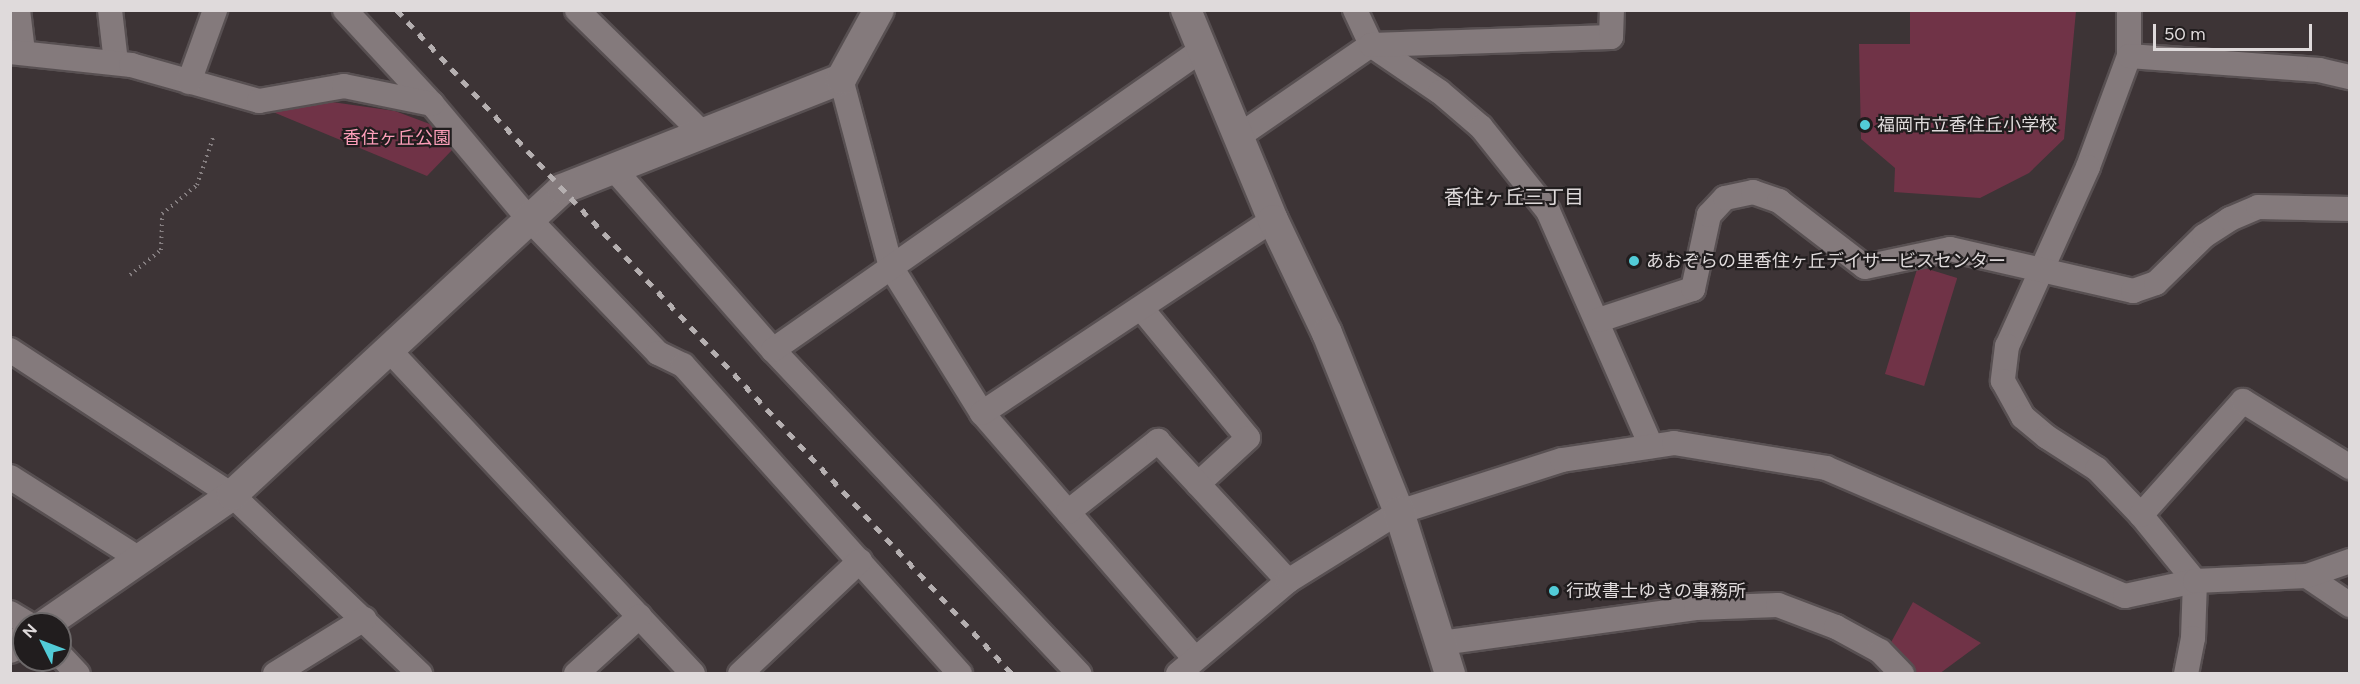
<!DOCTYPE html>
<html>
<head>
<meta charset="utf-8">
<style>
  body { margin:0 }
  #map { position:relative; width:2360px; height:684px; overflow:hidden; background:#3d3436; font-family:Figtree,"Noto Sans JP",sans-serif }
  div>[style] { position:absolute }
  .green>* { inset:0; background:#703347; transform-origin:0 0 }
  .path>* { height:4px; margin-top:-2px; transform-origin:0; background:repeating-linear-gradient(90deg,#867f81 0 1.5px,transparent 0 6px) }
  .roads { filter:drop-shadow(2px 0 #585052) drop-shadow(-2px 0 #585052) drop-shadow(0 2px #585052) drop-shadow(0 -2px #585052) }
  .minor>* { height:24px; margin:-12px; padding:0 12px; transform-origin:12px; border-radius:12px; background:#847a7c }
  .tertiary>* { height:30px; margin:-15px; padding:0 15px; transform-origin:15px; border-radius:15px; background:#847a7c }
  .rail>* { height:4.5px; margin-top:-2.25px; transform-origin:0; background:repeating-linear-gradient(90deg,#b5afb0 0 8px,transparent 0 16px) }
  .dots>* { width:16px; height:16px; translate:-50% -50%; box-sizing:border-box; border:3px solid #211d1e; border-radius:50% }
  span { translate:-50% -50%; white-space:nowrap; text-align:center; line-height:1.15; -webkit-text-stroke:4.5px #211d1e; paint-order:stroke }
  .poi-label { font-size:18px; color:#dfdadb }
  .left { translate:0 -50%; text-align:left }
  .park-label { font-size:18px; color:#fc9eb9 }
  .neighbourhood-label { font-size:20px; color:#dfdadb }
  .frame { position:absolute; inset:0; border:12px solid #dfdadb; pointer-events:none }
  .north { position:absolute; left:12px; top:612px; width:60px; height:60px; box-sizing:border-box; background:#211d1e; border:2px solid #6d696a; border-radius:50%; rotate:312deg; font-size:16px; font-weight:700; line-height:24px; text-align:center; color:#dfdadb }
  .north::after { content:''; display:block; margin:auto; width:21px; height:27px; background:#52cbd7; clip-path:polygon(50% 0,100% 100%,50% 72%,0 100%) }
  .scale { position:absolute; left:2153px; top:24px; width:159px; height:27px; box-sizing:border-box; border:3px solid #dfdadb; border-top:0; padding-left:8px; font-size:18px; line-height:21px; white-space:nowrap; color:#dfdadb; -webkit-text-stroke:4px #211d1e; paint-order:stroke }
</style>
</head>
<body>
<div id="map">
  <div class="green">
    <div style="clip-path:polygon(1910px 11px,2076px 11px,2064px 139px,2029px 173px,1980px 198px,1894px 192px,1895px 168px,1861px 139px,1859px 44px,1910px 44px)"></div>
    <div style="clip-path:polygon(332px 102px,395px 111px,435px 126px,455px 147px,427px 176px,261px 107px)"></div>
    <div style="left:1918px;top:266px;width:41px;height:113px;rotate:17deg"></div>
    <div style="clip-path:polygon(1913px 602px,1981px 643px,1939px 674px,1914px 673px,1889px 646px)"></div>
  </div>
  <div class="path">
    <div style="left:130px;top:275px;width:40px;rotate:-39deg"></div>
    <div style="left:161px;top:250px;width:36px;rotate:-88deg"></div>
    <div style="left:162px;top:214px;width:45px;rotate:-39.6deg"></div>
    <div style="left:197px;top:185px;width:50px;rotate:-71.2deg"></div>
  </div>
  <div class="roads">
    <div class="minor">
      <div style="left:18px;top:10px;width:42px;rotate:83.2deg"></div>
      <div style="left:110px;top:10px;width:53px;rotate:83.5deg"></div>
      <div style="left:345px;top:10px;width:128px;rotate:47.2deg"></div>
      <div style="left:432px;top:104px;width:150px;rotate:49.9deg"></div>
      <div style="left:529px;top:219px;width:186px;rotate:46.1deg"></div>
      <div style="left:658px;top:353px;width:28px;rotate:26deg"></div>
      <div style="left:683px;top:365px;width:415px;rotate:48.1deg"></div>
      <div style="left:577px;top:10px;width:174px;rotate:44.5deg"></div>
      <div style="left:1355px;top:10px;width:38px;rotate:65deg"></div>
      <div style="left:1371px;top:45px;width:83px;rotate:34.3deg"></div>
      <div style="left:1440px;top:92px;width:54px;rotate:40.5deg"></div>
      <div style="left:1481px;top:127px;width:107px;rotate:51.4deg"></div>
      <div style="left:1548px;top:211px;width:257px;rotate:66.3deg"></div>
      <div style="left:2129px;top:10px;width:46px;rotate:90deg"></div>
      <div style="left:2129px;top:56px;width:118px;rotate:110.3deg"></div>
      <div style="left:2088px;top:167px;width:196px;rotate:114.3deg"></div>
      <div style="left:2007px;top:346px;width:35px;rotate:97deg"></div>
      <div style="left:2003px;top:381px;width:41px;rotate:60.9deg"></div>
      <div style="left:2023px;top:417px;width:31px;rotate:40deg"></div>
      <div style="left:2047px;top:437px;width:59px;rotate:32.6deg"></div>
      <div style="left:2097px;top:469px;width:64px;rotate:46.3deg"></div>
      <div style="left:2141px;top:515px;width:85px;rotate:50.7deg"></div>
      <div style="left:2195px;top:581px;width:57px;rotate:92deg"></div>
      <div style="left:2193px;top:638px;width:37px;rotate:101deg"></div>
      <div style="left:10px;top:52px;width:122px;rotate:6.1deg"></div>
      <div style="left:131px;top:65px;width:133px;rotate:15.7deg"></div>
      <div style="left:259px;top:101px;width:86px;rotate:-10deg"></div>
      <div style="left:344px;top:86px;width:90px;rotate:11.6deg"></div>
      <div style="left:2129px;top:56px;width:191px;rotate:4.2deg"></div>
      <div style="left:2319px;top:70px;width:32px;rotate:13deg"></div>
      <div style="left:841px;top:79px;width:195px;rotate:75.1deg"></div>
      <div style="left:891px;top:267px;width:172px;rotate:58.1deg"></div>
      <div style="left:982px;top:413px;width:324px;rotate:49.1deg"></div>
      <div style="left:189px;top:82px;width:77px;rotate:-70.1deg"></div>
      <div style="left:1239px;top:136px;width:160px;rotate:-34.6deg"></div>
      <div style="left:1371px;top:45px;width:240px;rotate:-1.9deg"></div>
      <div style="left:1611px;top:37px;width:27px;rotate:-88deg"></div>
      <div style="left:613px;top:168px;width:242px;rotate:48.7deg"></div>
      <div style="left:773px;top:350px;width:446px;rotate:46.6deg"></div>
      <div style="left:1141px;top:308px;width:168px;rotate:50.5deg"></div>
      <div style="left:1248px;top:438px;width:68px;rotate:137.4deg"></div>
      <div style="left:1599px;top:320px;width:99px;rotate:-18.3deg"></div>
      <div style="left:1693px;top:289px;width:76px;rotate:-77.8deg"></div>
      <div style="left:1709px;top:215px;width:23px;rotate:-47deg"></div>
      <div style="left:1725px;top:198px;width:29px;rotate:-12deg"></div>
      <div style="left:1753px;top:192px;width:28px;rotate:19deg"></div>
      <div style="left:1779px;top:201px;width:108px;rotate:37.5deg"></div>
      <div style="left:1865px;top:267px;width:87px;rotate:-12deg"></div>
      <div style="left:1950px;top:249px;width:188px;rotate:12.9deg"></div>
      <div style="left:2133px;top:291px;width:24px;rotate:-19deg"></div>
      <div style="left:2156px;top:283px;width:67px;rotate:-44.4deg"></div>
      <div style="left:2204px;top:236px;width:31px;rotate:-33deg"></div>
      <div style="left:2230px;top:219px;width:30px;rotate:-23deg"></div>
      <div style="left:2258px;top:207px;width:92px;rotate:1.2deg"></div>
      <div style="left:10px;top:350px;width:265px;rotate:33.2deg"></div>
      <div style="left:232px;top:495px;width:260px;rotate:43.6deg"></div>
      <div style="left:389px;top:350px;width:444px;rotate:46.8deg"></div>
      <div style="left:773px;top:350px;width:525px;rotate:-34.99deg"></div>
      <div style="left:982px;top:413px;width:349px;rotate:-33.6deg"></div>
      <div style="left:10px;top:477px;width:153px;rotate:32.4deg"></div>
      <div style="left:1068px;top:512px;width:115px;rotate:-38.3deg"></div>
      <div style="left:1158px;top:441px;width:191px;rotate:47.1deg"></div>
      <div style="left:2141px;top:515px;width:153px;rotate:-48.2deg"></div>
      <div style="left:2243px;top:401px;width:126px;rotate:31.7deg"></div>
      <div style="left:2307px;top:576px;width:52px;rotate:34deg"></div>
      <div style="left:10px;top:613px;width:21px;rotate:31deg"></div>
      <div style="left:1441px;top:643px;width:257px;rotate:-7.8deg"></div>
      <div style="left:1696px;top:608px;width:82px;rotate:-2.1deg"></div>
      <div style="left:1778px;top:605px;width:62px;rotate:20.8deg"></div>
      <div style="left:1836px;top:627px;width:50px;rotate:28.6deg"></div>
      <div style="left:1880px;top:651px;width:32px;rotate:46deg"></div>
      <div style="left:60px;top:655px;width:26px;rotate:47deg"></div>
      <div style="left:275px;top:674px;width:105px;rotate:-31.7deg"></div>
      <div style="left:576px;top:674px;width:86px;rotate:-42.2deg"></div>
      <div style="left:740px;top:674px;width:165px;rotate:-43.3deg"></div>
      <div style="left:1178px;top:674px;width:144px;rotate:-40.2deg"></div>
      <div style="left:1288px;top:581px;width:131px;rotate:-31.9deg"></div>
      <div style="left:1399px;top:512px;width:171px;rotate:-17.7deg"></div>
      <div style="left:1562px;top:460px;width:113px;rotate:-8.6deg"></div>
      <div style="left:1674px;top:443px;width:154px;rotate:9.3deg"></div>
      <div style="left:1826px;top:468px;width:325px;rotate:23.2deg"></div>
      <div style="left:2125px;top:596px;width:72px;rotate:-12.1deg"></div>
      <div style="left:2195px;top:581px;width:112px;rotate:-2.6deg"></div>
      <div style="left:2307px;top:576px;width:46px;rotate:-19.2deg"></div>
    </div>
    <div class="tertiary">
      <div style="left:1186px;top:10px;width:227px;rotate:67.5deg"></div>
      <div style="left:1273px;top:220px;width:125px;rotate:64.5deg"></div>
      <div style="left:1327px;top:333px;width:193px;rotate:68.1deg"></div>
      <div style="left:1399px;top:512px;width:170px;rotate:72.5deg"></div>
      <div style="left:46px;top:624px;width:226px;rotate:-34.7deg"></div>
      <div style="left:232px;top:495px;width:450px;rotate:-42.8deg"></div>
      <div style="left:562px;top:189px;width:300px;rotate:-21.5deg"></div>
      <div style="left:841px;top:79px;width:79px;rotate:-61.2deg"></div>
      <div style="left:10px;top:648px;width:17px;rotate:-33deg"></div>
    </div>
  </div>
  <div class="rail">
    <div style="left:397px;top:10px;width:905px;rotate:47.19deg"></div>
  </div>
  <div class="dots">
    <div style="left:1865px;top:125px;background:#52cbd7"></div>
    <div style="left:1634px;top:261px;background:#52cbd7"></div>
    <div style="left:1554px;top:591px;background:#52cbd7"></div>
  </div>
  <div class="poi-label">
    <span class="left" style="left:1877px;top:125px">福岡市立香住丘小学校</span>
    <span class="left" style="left:1646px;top:261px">あおぞらの里香住ヶ丘デイサービスセンター</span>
    <span class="left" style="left:1566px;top:591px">行政書士ゆきの事務所</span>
  </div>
  <div class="park-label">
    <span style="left:397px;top:138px">香住ヶ丘公園</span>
  </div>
  <div class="neighbourhood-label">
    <span style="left:1514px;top:197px">香住ヶ丘三丁目</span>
  </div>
  <div class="frame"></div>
  <div class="north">N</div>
  <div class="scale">50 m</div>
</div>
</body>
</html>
